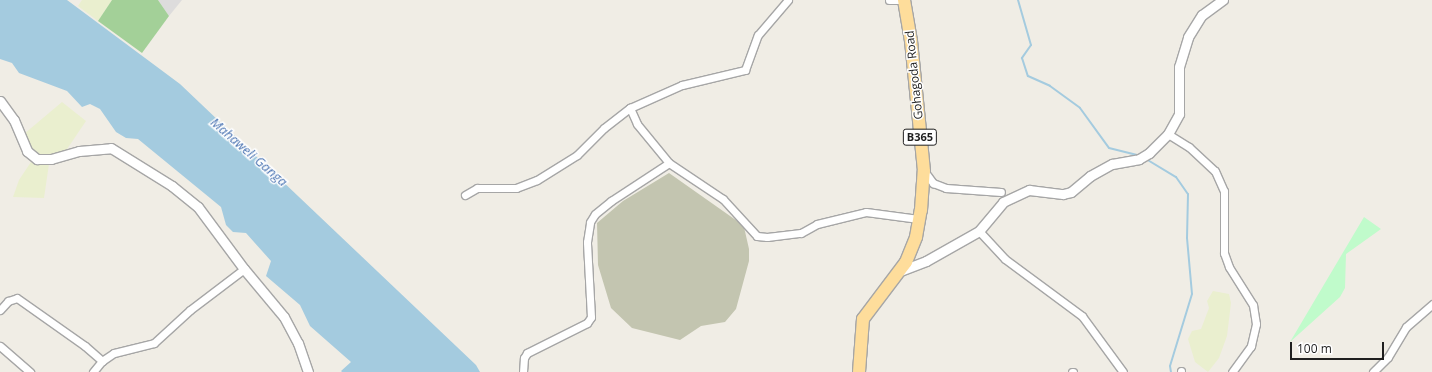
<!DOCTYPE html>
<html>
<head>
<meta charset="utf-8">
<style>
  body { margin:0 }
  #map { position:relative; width:1432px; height:372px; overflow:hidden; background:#f0ede5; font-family:"Open Sans",sans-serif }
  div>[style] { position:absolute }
  .residential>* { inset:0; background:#dddcdc }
  .construction>* { inset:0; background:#c3c5b0 }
  .farmland>* { inset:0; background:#eaefcf }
  .forest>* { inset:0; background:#a3d098 }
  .park>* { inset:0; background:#c0fbcb }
  .water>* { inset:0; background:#a4cbdf }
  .stream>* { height:2px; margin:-1px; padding:0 1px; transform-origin:1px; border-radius:1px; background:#a4cbdf }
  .roads { filter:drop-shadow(1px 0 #a6a6a6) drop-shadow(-1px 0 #a6a6a6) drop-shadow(0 1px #a6a6a6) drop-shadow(0 -1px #a6a6a6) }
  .minor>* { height:7px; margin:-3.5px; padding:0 3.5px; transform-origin:3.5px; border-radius:3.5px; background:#fff }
  .tertiary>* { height:9px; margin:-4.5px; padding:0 4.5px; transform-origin:4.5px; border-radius:4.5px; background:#fff }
  .primary>* { height:12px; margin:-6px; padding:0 6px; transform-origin:6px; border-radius:6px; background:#fedd9b }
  span { translate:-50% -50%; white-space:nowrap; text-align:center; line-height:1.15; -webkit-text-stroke:3px #fff; paint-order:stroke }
  .shield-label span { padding:1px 3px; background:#fff; border:1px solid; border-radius:3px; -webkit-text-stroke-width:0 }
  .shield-label { font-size:11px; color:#1f1f1f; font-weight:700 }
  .street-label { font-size:12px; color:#1f1f1f }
  .water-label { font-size:13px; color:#4872b1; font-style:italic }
  .scale { position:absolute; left:1290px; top:342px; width:94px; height:18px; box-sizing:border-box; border:2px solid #1f1f1f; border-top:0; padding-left:5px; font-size:12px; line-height:14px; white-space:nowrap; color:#1f1f1f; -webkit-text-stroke:3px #fff; paint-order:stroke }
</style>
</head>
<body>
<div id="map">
  <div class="residential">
    <div style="clip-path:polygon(158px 0,182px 0,169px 16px)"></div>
  </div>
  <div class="construction">
    <div style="clip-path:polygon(669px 173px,740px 223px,744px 227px,749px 249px,749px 261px,736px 309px,725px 322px,701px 326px,680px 340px,632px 328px,611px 308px,598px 265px,597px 223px,623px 201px)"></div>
  </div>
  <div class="farmland">
    <div style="clip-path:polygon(82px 0,112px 0,98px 21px,78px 6px)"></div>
    <div style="clip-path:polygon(62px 102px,86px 121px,63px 155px,43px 157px,30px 150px,24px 134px)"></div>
    <div style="clip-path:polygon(31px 162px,49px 164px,44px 198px,13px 197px,19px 180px)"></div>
    <div style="clip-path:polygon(1213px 291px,1229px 294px,1231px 303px,1227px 336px,1219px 358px,1208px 372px,1195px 362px,1188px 339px,1192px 331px,1201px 329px,1209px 308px,1207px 301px)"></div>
  </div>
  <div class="forest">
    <div style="clip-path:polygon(112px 0,158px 0,169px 16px,142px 53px,98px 21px)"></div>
  </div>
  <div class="park">
    <div style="clip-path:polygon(1364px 217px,1381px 229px,1346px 254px,1345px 288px,1340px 297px,1290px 342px)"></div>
  </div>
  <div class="water">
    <div style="clip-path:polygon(0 0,67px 0,180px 84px,476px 365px,480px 372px,342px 372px,341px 371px,351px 362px,310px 326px,300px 305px,266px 276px,271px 261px,246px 233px,233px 232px,226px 225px,221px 207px,138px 139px,126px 138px,116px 132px,100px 109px,90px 104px,82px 107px,67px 91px,19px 73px,12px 63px,0 59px)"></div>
  </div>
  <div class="stream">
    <div style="left:1018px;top:0;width:47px;rotate:73.9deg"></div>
    <div style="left:1031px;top:45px;width:16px;rotate:125deg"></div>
    <div style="left:1022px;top:58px;width:19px;rotate:72deg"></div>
    <div style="left:1028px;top:76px;width:24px;rotate:24deg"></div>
    <div style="left:1050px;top:86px;width:37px;rotate:36deg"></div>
    <div style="left:1080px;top:108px;width:49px;rotate:54.1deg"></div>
    <div style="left:1109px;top:148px;width:30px;rotate:14deg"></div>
    <div style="left:1146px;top:159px;width:35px;rotate:31deg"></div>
    <div style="left:1176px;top:177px;width:21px;rotate:55deg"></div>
    <div style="left:1188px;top:194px;width:44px;rotate:91.3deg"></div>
    <div style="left:1187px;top:238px;width:56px;rotate:84.9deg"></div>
    <div style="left:1192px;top:294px;width:75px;rotate:107deg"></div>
    <div style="left:1170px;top:366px;width:6px;rotate:81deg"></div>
  </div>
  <div class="roads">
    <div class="minor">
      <div style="left:889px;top:0;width:15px"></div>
      <div style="left:630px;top:108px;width:17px;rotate:66deg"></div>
      <div style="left:637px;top:124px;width:50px;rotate:50.6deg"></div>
      <div style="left:669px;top:163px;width:65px;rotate:33.7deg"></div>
      <div style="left:723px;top:199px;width:50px;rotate:47.4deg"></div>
      <div style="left:757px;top:236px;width:10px;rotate:6deg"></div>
      <div style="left:767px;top:237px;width:34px;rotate:-7deg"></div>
      <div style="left:801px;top:233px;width:18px;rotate:-29deg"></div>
      <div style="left:817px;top:224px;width:50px;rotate:-13.8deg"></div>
      <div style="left:866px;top:212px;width:53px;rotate:7.5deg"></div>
      <div style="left:1168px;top:134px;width:25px;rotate:32deg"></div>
      <div style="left:1189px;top:147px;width:35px;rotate:43deg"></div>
      <div style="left:1215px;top:171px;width:22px;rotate:66deg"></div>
      <div style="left:1224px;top:191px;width:62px;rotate:90deg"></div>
      <div style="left:1224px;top:253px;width:15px;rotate:70deg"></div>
      <div style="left:1229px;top:267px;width:45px;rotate:57.7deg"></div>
      <div style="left:1253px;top:305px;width:19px;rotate:81deg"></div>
      <div style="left:1256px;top:324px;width:23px;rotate:103deg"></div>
      <div style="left:1251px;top:346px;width:32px;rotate:126deg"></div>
      <div style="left:925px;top:172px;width:14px;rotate:54deg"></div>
      <div style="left:933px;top:183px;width:14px;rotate:21deg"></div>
      <div style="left:946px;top:188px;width:55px;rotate:4.2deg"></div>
      <div style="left:465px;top:195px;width:14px;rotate:-30deg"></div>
      <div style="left:477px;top:188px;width:39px"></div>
      <div style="left:516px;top:188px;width:22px;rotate:-21deg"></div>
      <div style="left:537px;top:180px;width:47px;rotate:-32deg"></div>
      <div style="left:577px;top:155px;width:38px;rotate:-45deg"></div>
      <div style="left:604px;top:128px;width:33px;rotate:-38deg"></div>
      <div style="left:630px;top:108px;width:57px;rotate:-23.9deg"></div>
      <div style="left:682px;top:85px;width:65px;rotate:-13.4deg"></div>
      <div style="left:745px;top:70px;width:37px;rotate:-70deg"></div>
      <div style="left:758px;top:35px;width:46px;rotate:-49.4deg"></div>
      <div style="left:979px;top:231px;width:38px;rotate:47deg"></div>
      <div style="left:1005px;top:259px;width:96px;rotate:36.5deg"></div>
      <div style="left:1082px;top:316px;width:69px;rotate:53.8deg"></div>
      <div style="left:0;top:310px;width:12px;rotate:-48deg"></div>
      <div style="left:8px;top:301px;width:9px;rotate:-18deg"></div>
      <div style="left:17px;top:298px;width:83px;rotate:35.2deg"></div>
      <div style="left:85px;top:346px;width:23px;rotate:41deg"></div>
      <div style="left:0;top:346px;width:40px;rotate:41deg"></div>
      <div style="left:1181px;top:371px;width:1px;rotate:90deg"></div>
      <div style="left:93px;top:372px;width:14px;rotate:-51deg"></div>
      <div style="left:102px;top:361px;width:14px;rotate:-34deg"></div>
      <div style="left:114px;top:353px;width:41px;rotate:-14deg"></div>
      <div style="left:154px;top:343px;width:49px;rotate:-42.5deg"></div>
      <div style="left:190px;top:310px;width:68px;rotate:-37.2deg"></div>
      <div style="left:523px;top:372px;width:14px;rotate:-86deg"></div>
      <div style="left:524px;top:358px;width:6px;rotate:-59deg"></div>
      <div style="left:527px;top:353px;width:67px;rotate:-26.6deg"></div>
      <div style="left:587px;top:323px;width:7px;rotate:-56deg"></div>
      <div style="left:591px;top:317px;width:75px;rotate:-93.1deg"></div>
      <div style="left:587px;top:242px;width:20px;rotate:-81deg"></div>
      <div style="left:590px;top:222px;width:9px;rotate:-58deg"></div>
      <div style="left:595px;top:214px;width:21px;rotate:-39deg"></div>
      <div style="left:611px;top:201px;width:69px;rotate:-33.2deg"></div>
      <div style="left:1072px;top:372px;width:1px"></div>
      <div style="left:1373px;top:372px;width:21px;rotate:-45deg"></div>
      <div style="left:1388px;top:357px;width:35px;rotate:-59deg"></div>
      <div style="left:1406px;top:327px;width:35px;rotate:-41deg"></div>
    </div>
    <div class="tertiary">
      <div style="left:0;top:101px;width:24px;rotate:54deg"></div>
      <div style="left:14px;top:120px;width:34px;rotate:67deg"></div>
      <div style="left:27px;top:151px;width:13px;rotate:39deg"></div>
      <div style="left:37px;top:159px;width:14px"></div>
      <div style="left:51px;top:159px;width:29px;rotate:-16deg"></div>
      <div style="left:79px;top:151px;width:32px;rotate:-5deg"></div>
      <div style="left:111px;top:148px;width:72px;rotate:31.9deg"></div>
      <div style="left:172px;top:186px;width:33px;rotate:39deg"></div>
      <div style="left:198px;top:207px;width:77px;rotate:53.4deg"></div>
      <div style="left:244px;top:269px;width:62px;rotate:50.2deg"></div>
      <div style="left:284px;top:317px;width:30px;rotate:62deg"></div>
      <div style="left:298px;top:343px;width:31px;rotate:71deg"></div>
      <div style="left:900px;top:271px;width:28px;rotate:-21deg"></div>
      <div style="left:926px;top:261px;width:61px;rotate:-29.5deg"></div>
      <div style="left:979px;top:231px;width:38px;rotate:-50deg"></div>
      <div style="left:1003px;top:202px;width:29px;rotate:-25deg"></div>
      <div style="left:1029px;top:190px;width:34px;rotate:7deg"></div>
      <div style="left:1063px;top:194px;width:8px;rotate:-14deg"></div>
      <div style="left:1071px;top:192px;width:25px;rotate:-40deg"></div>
      <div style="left:1090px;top:176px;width:25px;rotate:-29deg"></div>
      <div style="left:1112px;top:164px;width:27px;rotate:-10deg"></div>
      <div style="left:1139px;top:159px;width:12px;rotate:-31deg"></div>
      <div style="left:1149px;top:153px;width:27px;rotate:-45deg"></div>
      <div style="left:1168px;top:134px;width:23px;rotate:-61deg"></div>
      <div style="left:1179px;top:114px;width:47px;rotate:-90deg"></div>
      <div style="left:1179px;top:67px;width:31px;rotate:-73deg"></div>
      <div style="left:1188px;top:37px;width:26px;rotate:-58deg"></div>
      <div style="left:1202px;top:15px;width:26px;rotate:-36deg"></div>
    </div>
    <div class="primary">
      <div style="left:859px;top:372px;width:53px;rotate:-85.7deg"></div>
      <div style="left:863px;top:319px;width:71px;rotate:-53deg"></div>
      <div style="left:906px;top:262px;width:27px;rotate:-68deg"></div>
      <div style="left:916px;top:237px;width:27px;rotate:-80deg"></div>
      <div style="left:921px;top:210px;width:39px;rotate:-86deg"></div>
      <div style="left:924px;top:171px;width:131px;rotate:-95.7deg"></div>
      <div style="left:911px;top:41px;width:42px;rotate:-99.7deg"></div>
    </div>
  </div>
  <div class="shield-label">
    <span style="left:920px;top:137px">B365</span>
  </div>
  <div class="street-label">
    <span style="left:914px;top:75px;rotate:-96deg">Gohagoda Road</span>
  </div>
  <div class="water-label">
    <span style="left:249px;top:152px;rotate:41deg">Mahaweli Ganga</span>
  </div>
  <div class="scale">100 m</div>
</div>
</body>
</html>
